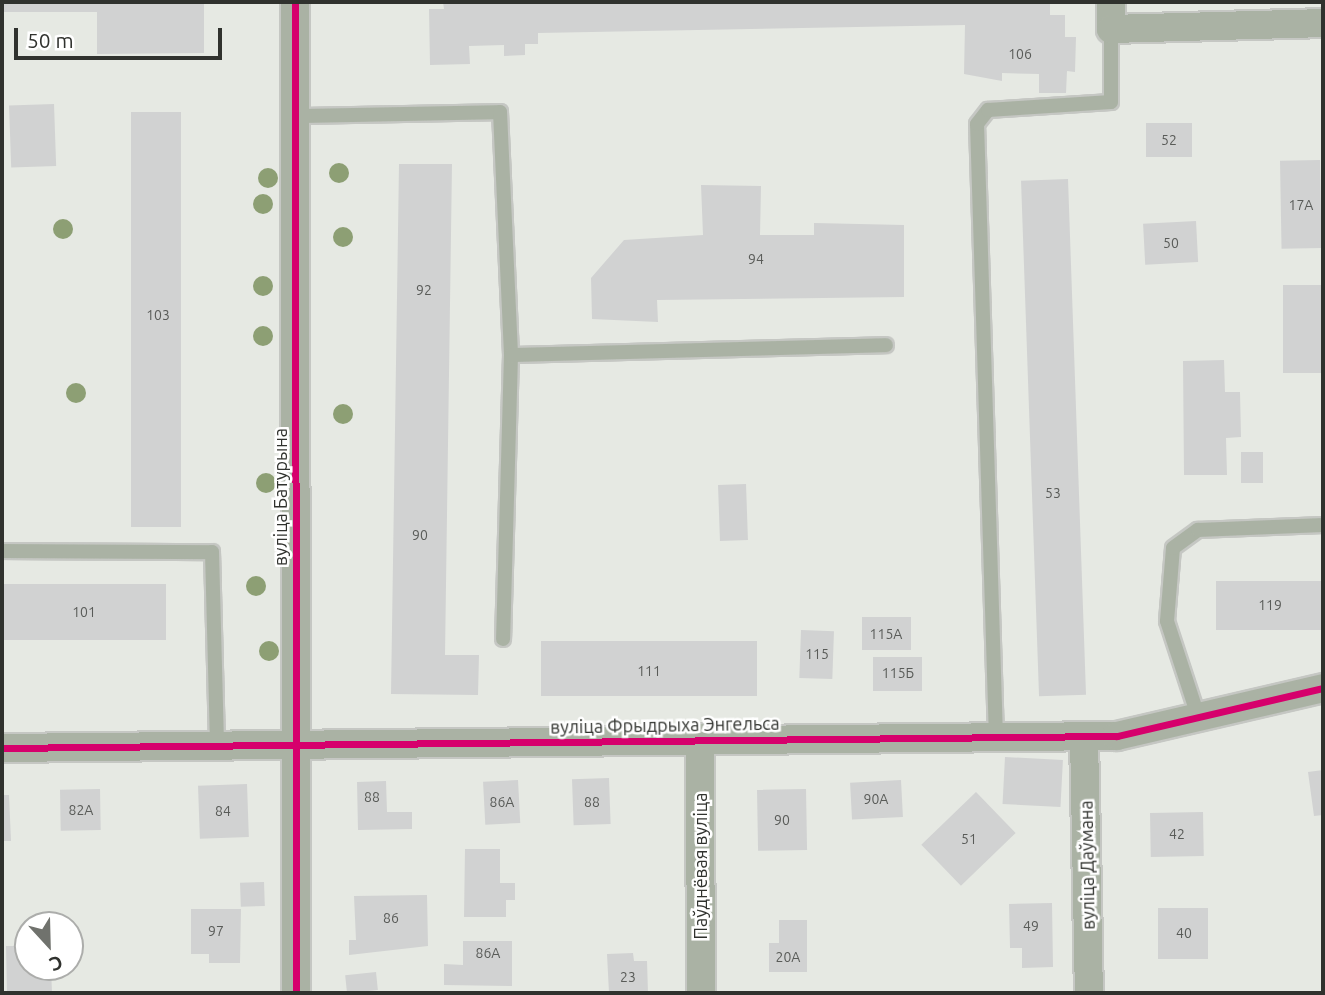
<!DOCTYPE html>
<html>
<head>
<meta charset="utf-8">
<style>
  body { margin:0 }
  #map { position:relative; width:1325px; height:995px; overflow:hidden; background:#e6e9e3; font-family:Ubuntu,sans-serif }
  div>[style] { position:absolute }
  .building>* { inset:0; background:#d1d2d2; transform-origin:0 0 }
  .roads { filter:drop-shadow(2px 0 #c5c7c3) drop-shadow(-2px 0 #c5c7c3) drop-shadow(0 2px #c5c7c3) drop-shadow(0 -2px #c5c7c3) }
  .service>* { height:14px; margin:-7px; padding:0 7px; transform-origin:7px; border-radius:7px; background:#aab2a4 }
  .minor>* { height:28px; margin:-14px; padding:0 14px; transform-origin:14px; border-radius:14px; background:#aab2a4 }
  .cycleway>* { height:7px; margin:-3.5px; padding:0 3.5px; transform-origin:3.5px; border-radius:3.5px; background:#d6006c }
  .trees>* { width:20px; height:20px; margin:-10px; border-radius:50%; background:#8d9f74 }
  span { translate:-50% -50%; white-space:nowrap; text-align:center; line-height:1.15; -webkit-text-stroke:5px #fff; paint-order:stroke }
  .number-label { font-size:14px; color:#595b58 }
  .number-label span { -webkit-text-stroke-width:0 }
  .street-label { font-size:18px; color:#30322e }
  .frame { position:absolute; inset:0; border:4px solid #30322e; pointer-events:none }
  .north { position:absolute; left:14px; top:911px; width:70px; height:70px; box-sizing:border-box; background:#fff; border:2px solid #acadab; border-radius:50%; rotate:158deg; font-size:19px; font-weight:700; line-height:28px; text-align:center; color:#30322e }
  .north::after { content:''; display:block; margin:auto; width:24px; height:32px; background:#70726d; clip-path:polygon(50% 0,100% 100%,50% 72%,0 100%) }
  .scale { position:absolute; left:14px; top:28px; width:208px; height:32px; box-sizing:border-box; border:4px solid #30322e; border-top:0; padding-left:9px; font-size:21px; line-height:24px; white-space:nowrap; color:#30322e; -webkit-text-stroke:5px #fff; paint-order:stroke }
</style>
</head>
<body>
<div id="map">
  <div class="building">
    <div style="clip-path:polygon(2px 2px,204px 2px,204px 53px,97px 54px,97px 12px,2px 12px)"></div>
    <div style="clip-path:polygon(443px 2px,1050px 2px,1050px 15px,1065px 15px,1065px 37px,1076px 37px,1075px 72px,1067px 71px,1066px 93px,1039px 93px,1039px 74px,1002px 73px,1002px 81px,964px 74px,965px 25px,538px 33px,538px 44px,525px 44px,525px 55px,504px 56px,504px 45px,469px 46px,470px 64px,430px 65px,429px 9px,444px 9px)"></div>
    <div style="left:54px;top:104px;width:62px;height:45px;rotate:88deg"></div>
    <div style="left:131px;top:112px;width:50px;height:415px"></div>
    <div style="left:1146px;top:123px;width:46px;height:34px"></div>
    <div style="left:1320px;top:160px;width:88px;height:40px;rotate:89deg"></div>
    <div style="clip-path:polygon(399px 164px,452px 164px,445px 655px,479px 655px,478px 695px,391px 694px)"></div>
    <div style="left:1068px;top:179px;width:516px;height:47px;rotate:88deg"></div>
    <div style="clip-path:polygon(701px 185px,761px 186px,760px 235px,814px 235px,814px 223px,904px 225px,904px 297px,657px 300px,658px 322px,592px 319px,591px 278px,624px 240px,703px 235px)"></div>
    <div style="left:1196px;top:221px;width:41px;height:53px;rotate:87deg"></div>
    <div style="left:1283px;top:285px;width:39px;height:88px"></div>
    <div style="clip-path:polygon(1224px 360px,1225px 392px,1240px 392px,1241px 437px,1226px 438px,1227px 475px,1184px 475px,1183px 361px)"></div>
    <div style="left:1241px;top:452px;width:22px;height:31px"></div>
    <div style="left:746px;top:484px;width:56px;height:28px;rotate:88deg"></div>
    <div style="left:1216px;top:581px;width:107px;height:49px"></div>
    <div style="left:2px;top:584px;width:164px;height:56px"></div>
    <div style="left:911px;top:617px;width:33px;height:49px;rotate:90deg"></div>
    <div style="left:801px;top:630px;width:33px;height:48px;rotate:2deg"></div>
    <div style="left:757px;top:641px;width:55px;height:216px;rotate:90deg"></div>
    <div style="left:873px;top:657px;width:49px;height:34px"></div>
    <div style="left:1005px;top:757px;width:58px;height:47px;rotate:3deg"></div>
    <div style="clip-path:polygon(1323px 770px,1323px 815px,1314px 816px,1308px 772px)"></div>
    <div style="left:609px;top:778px;width:46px;height:37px;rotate:88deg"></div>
    <div style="left:518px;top:780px;width:43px;height:35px;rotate:87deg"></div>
    <div style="left:901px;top:780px;width:37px;height:51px;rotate:87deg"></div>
    <div style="clip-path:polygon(386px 781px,387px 812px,412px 812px,412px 829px,358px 830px,357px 782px)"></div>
    <div style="left:247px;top:784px;width:53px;height:49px;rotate:88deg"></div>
    <div style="left:100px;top:789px;width:41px;height:40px;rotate:89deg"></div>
    <div style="left:806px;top:789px;width:61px;height:49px;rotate:89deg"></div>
    <div style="left:976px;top:792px;width:57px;height:76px;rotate:46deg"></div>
    <div style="clip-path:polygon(2px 795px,9px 795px,11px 841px,2px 841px)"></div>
    <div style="left:1203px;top:812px;width:44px;height:53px;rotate:89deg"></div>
    <div style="clip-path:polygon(465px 849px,500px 849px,500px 883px,515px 883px,515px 900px,506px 900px,506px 917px,464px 917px)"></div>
    <div style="left:264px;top:882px;width:24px;height:24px;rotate:88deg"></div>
    <div style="clip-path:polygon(427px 895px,428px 946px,349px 955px,349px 940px,356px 940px,354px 896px)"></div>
    <div style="clip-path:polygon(1052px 903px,1053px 967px,1022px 968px,1022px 948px,1010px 948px,1009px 904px)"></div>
    <div style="left:1158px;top:908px;width:50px;height:51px"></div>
    <div style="clip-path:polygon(191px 909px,241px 909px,240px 963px,209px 963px,209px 954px,191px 954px)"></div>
    <div style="clip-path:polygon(779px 920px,807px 920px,807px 972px,769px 972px,769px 943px,779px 943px)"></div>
    <div style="clip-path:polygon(463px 941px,512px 941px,512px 986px,444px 985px,444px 964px,463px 965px)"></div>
    <div style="clip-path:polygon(6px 946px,28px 946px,28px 967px,51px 967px,52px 993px,7px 993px)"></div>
    <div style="clip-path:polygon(633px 953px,634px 961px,647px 961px,648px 993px,609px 993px,607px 954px)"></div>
    <div style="left:376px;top:972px;width:18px;height:31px;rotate:84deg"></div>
  </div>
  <div class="roads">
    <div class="service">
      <div style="left:296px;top:116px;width:204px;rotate:-1.1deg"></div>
      <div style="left:500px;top:112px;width:243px;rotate:87.4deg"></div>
      <div style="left:511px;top:355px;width:284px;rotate:91.6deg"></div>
      <div style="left:511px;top:355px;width:375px;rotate:-1.5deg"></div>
      <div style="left:2px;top:551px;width:210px;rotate:0.3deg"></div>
      <div style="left:212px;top:552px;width:196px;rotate:88.5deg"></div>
      <div style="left:1199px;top:719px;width:103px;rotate:-108.1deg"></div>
      <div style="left:1167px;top:621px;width:73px;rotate:-85.3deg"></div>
      <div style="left:1173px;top:548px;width:31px;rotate:-36deg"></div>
      <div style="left:1198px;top:530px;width:125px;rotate:-2.3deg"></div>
      <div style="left:996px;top:738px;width:614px;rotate:-91.77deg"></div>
      <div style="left:977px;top:124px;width:18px;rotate:-52deg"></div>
      <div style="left:988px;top:110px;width:123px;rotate:-3.7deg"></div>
      <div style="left:1111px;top:102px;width:73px;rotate:-90deg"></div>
    </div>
    <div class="minor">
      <div style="left:295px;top:2px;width:991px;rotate:89.94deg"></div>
      <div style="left:1111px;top:2px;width:27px;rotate:90deg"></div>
      <div style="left:1111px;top:29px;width:212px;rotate:-1.6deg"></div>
      <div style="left:1084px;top:736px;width:257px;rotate:88.9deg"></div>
      <div style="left:700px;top:738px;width:255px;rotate:89.8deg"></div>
      <div style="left:2px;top:748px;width:1115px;rotate:-0.62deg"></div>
      <div style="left:1117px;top:736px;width:212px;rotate:-13.1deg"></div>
    </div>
  </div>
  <div class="cycleway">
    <div style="left:295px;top:2px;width:991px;rotate:89.94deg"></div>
    <div style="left:2px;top:748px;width:1115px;rotate:-0.62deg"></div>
    <div style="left:1117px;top:736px;width:212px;rotate:-13.1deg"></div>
  </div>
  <div class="trees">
    <div style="left:339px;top:173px"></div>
    <div style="left:268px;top:178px"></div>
    <div style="left:263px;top:204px"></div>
    <div style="left:63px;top:229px"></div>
    <div style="left:343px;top:237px"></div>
    <div style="left:263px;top:286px"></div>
    <div style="left:263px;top:336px"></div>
    <div style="left:76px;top:393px"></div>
    <div style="left:343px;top:414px"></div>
    <div style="left:266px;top:483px"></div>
    <div style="left:256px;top:586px"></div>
    <div style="left:269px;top:651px"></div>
  </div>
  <div class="number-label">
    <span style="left:1020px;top:54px">106</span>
    <span style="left:1169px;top:140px">52</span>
    <span style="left:1301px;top:205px">17А</span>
    <span style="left:1171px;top:243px">50</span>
    <span style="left:756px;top:259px">94</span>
    <span style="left:424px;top:290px">92</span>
    <span style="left:158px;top:315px">103</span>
    <span style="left:1053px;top:493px">53</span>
    <span style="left:420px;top:535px">90</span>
    <span style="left:1270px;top:605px">119</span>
    <span style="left:84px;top:612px">101</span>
    <span style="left:886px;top:634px">115А</span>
    <span style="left:817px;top:654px">115</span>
    <span style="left:649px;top:671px">111</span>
    <span style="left:898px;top:673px">115Б</span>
    <span style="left:372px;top:797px">88</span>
    <span style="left:876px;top:799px">90А</span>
    <span style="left:502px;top:802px">86А</span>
    <span style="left:592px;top:802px">88</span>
    <span style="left:81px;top:810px">82А</span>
    <span style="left:223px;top:811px">84</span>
    <span style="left:782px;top:820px">90</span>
    <span style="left:1177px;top:834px">42</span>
    <span style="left:969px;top:839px">51</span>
    <span style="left:391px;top:918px">86</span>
    <span style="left:1031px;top:926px">49</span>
    <span style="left:216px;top:931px">97</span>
    <span style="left:1184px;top:933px">40</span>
    <span style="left:488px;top:953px">86А</span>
    <span style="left:788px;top:957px">20А</span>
    <span style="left:628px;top:977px">23</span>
  </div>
  <div class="street-label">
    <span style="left:280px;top:497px;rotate:-90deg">вуліца Батурына</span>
    <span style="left:665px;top:725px;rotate:-1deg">вуліца Фрыдрыха Энгельса</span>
    <span style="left:1087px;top:865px;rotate:-91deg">вуліца Даўмана</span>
    <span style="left:700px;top:866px;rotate:-90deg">Паўднёвая вуліца</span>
  </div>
  <div class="frame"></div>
  <div class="north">С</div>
  <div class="scale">50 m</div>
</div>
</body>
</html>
